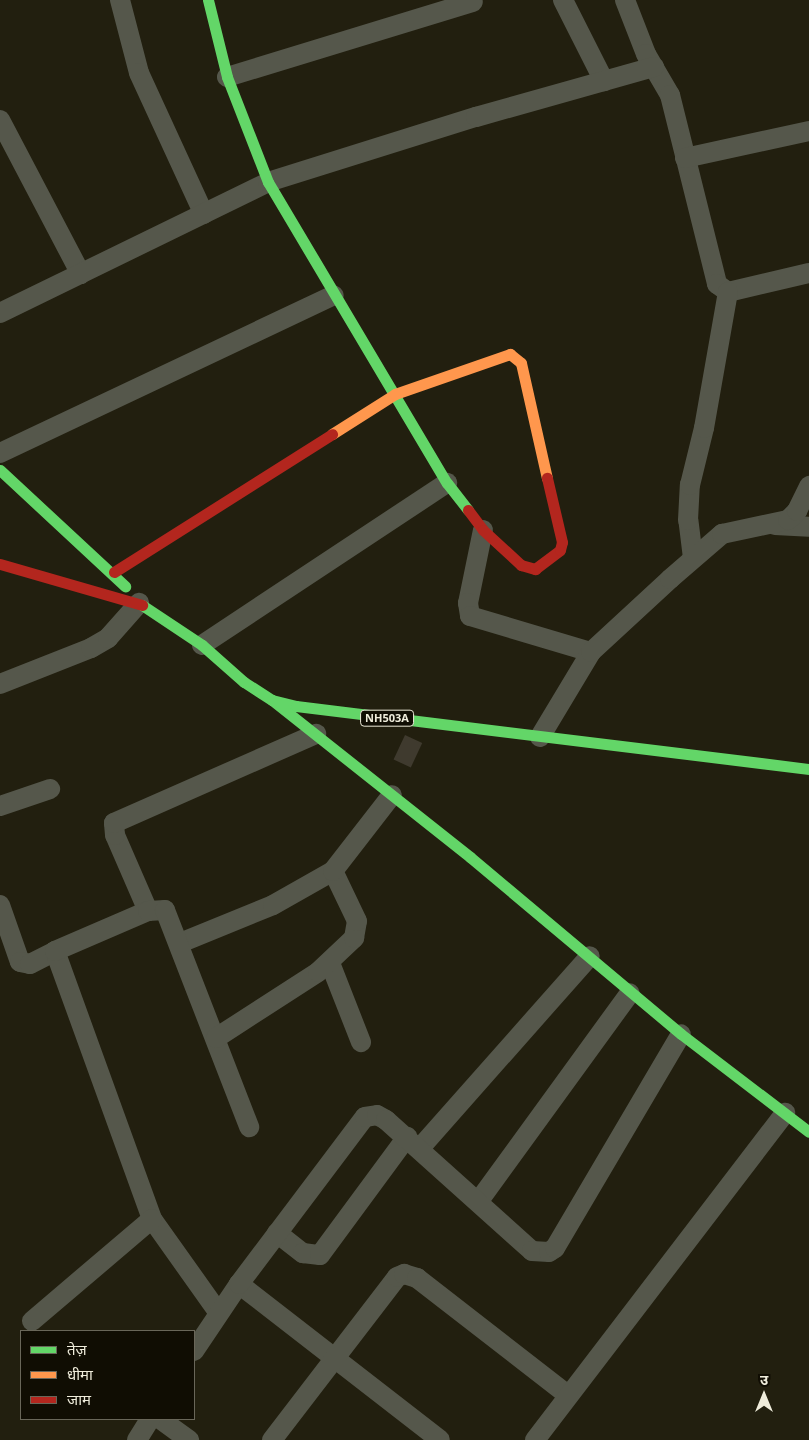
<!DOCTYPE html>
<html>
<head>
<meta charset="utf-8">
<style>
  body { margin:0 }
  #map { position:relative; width:809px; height:1440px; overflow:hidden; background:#221f0f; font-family:"Open Sans","Noto Sans Devanagari",sans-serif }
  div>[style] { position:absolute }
  .building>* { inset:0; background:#3f3a2e; transform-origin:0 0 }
  .street>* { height:20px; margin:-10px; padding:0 10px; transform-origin:10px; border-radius:10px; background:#55574b }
  .fast>* { height:11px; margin:-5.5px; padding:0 5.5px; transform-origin:5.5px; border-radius:5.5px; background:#63d668 }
  .slow>* { height:11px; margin:-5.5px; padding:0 5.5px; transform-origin:5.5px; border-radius:5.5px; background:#ff974d }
  .jam>* { height:11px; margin:-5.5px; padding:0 5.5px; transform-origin:5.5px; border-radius:5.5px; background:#b3261e }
  span { translate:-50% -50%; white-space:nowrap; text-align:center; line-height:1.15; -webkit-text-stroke:4.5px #100d03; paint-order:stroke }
  .shield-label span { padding:1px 4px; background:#100d03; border:1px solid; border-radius:4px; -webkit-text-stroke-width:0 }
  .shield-label { font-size:11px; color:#efecdb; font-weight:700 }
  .legend { position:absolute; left:20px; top:1330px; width:175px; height:90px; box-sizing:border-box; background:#100d03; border:1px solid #696659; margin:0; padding:6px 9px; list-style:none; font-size:15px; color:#efecdb }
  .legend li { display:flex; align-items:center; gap:10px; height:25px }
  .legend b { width:25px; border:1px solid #696659 }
  .north { position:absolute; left:739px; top:1370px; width:50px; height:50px; -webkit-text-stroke:4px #100d03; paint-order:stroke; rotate:0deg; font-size:14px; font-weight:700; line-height:20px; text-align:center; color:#efecdb }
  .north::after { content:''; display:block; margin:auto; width:18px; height:22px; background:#efecdb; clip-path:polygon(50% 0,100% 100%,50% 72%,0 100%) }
</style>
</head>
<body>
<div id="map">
  <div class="building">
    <div style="left:405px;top:735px;width:19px;height:27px;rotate:25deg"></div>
  </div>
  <div class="street">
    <div style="left:120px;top:0;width:75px;rotate:75.4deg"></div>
    <div style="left:139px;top:73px;width:155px;rotate:65.3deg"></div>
    <div style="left:563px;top:0;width:91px;rotate:63.2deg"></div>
    <div style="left:625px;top:0;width:58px;rotate:68.7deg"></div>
    <div style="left:646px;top:54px;width:48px;rotate:59.7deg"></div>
    <div style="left:670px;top:95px;width:195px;rotate:76deg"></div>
    <div style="left:717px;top:284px;width:14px;rotate:36deg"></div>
    <div style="left:728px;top:292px;width:83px;rotate:-13.2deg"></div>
    <div style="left:227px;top:77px;width:257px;rotate:-17deg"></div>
    <div style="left:0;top:120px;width:174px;rotate:62.3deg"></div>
    <div style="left:685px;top:158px;width:127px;rotate:-12.3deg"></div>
    <div style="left:0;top:313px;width:298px;rotate:-26deg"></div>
    <div style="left:268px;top:182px;width:218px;rotate:-17.4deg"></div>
    <div style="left:476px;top:117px;width:185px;rotate:-15.7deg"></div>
    <div style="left:0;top:453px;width:369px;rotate:-25.3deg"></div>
    <div style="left:775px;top:525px;width:34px;rotate:3deg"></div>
    <div style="left:483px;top:530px;width:75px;rotate:101.6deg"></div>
    <div style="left:468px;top:603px;width:13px;rotate:81deg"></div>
    <div style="left:470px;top:616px;width:126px;rotate:16.6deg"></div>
    <div style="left:693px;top:558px;width:38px;rotate:-97deg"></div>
    <div style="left:688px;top:520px;width:35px;rotate:-87deg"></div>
    <div style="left:690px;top:485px;width:59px;rotate:-76.2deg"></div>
    <div style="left:704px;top:428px;width:138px;rotate:-80deg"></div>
    <div style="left:202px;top:645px;width:294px;rotate:-33.5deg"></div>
    <div style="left:0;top:684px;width:98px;rotate:-21.6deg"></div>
    <div style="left:91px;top:648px;width:20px;rotate:-30deg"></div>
    <div style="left:108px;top:638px;width:47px;rotate:-48.5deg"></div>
    <div style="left:540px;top:737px;width:99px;rotate:-59deg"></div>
    <div style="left:591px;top:652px;width:108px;rotate:-42.7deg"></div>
    <div style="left:670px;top:579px;width:69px;rotate:-40.9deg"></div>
    <div style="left:722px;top:534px;width:67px;rotate:-12deg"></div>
    <div style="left:788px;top:520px;width:13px;rotate:-45deg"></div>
    <div style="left:797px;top:511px;width:28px;rotate:-64deg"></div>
    <div style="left:0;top:806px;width:53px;rotate:-18.8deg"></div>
    <div style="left:0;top:905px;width:60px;rotate:70.7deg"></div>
    <div style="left:20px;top:962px;width:10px;rotate:11deg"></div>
    <div style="left:30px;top:964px;width:28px;rotate:-27deg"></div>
    <div style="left:55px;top:951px;width:285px;rotate:70.1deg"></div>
    <div style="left:152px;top:1219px;width:114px;rotate:54.6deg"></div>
    <div style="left:148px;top:911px;width:83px;rotate:-113.5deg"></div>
    <div style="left:115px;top:835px;width:12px;rotate:-95deg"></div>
    <div style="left:114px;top:823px;width:221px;rotate:-23.8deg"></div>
    <div style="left:180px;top:943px;width:100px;rotate:-22.2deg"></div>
    <div style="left:273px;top:905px;width:69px;rotate:-29.5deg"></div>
    <div style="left:55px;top:951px;width:101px;rotate:-23.3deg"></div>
    <div style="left:148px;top:911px;width:17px;rotate:-3deg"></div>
    <div style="left:165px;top:910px;width:233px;rotate:68.8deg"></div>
    <div style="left:330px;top:963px;width:85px;rotate:68.6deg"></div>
    <div style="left:216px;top:1038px;width:121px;rotate:-32.9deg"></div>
    <div style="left:318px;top:972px;width:50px;rotate:-43.4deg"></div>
    <div style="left:354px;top:938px;width:17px;rotate:-80deg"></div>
    <div style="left:357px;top:921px;width:55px;rotate:-115.6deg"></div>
    <div style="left:333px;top:871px;width:96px;rotate:-52.2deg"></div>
    <div style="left:420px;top:1148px;width:256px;rotate:-48.5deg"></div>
    <div style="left:478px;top:1202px;width:258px;rotate:-54deg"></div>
    <div style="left:277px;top:1233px;width:33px;rotate:38deg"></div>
    <div style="left:303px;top:1253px;width:17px;rotate:7deg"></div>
    <div style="left:320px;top:1255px;width:147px;rotate:-53.6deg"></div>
    <div style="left:239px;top:1284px;width:254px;rotate:37.8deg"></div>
    <div style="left:32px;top:1321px;width:157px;rotate:-40.4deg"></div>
    <div style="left:194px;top:1351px;width:81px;rotate:-56.1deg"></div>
    <div style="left:239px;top:1284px;width:209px;rotate:-53deg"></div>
    <div style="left:365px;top:1117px;width:12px;rotate:-9deg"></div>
    <div style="left:377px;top:1115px;width:10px;rotate:29deg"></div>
    <div style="left:386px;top:1120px;width:196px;rotate:41.9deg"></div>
    <div style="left:532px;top:1251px;width:17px;rotate:3deg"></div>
    <div style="left:549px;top:1252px;width:7px;rotate:-34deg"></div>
    <div style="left:555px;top:1248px;width:248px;rotate:-59.5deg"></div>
    <div style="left:160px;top:1419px;width:36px;rotate:36deg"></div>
    <div style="left:137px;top:1440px;width:25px;rotate:-58deg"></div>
    <div style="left:272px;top:1440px;width:205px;rotate:-52.5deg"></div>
    <div style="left:397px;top:1277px;width:8px;rotate:-23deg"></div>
    <div style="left:404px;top:1274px;width:14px;rotate:17deg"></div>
    <div style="left:417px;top:1278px;width:191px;rotate:37.8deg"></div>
    <div style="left:535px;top:1440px;width:412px;rotate:-52.6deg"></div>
  </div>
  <div class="fast">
    <div style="left:208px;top:0;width:79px;rotate:76.1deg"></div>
    <div style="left:227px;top:77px;width:113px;rotate:68.7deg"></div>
    <div style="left:268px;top:182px;width:350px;rotate:59.3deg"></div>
    <div style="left:447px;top:483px;width:34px;rotate:52deg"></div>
    <div style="left:0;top:470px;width:171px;rotate:42.9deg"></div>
    <div style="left:142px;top:605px;width:72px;rotate:33.7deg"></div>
    <div style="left:202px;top:645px;width:56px;rotate:41.4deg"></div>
    <div style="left:244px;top:682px;width:33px;rotate:33deg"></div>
    <div style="left:272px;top:700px;width:25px;rotate:14deg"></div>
    <div style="left:296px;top:706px;width:517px;rotate:7deg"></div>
    <div style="left:272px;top:700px;width:253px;rotate:38.4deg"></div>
    <div style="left:470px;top:857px;width:275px;rotate:40deg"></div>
    <div style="left:681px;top:1034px;width:161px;rotate:37.4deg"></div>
  </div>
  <div class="slow">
    <div style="left:332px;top:434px;width:75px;rotate:-32.4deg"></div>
    <div style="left:395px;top:394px;width:122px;rotate:-19.2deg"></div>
    <div style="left:510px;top:354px;width:14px;rotate:39deg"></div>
    <div style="left:521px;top:363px;width:118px;rotate:77.3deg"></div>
  </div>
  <div class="jam">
    <div style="left:468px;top:510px;width:25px;rotate:53deg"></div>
    <div style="left:483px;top:530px;width:52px;rotate:42.6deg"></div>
    <div style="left:521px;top:565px;width:15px;rotate:16deg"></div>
    <div style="left:535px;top:569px;width:31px;rotate:-37deg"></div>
    <div style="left:560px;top:550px;width:8px;rotate:-76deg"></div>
    <div style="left:562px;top:542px;width:66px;rotate:-103.2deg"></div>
    <div style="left:0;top:564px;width:148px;rotate:16.1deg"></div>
    <div style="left:114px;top:572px;width:258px;rotate:-32.3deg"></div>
  </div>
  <div class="shield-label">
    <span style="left:387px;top:718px">NH503A</span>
  </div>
  <ul class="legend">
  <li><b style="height:6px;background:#63d668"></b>तेज़</li>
  <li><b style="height:6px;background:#ff974d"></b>धीमा</li>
  <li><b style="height:6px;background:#b3261e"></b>जाम</li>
  </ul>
  <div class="north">उ</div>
</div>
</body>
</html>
